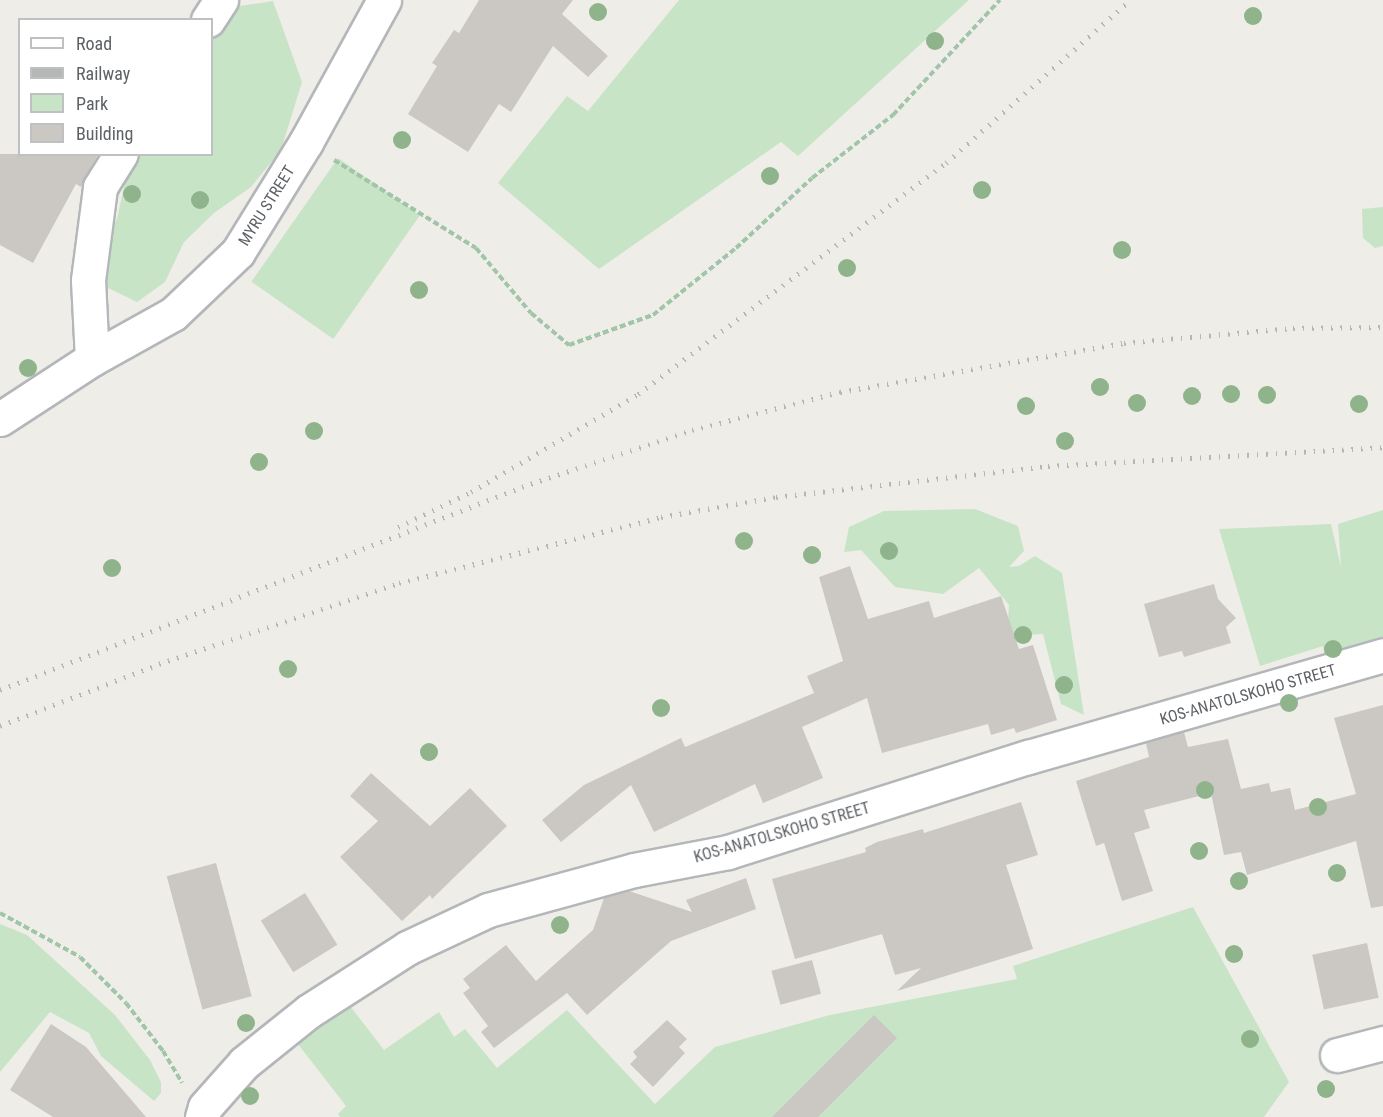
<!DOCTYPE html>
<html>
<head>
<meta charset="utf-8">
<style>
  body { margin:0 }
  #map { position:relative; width:1383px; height:1117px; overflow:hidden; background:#efede7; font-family:"Roboto Condensed",sans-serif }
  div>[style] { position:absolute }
  .green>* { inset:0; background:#c8e4c6; transform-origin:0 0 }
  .building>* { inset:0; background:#cbc8c4; transform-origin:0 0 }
  .path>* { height:4px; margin-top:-2px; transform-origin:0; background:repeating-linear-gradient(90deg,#a0c5a8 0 6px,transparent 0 9px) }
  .roads { filter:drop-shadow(2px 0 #b4b7ba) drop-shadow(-2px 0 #b4b7ba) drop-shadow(0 2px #b4b7ba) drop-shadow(0 -2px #b4b7ba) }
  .minor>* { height:33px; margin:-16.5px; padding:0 16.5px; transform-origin:16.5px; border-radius:16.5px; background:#fff }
  .rail>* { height:4.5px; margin-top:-2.25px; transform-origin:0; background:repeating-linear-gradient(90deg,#b5b6b6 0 1.5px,transparent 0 9.5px) }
  .trees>* { width:18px; height:18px; margin:-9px; border-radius:50%; background:#8fb38b }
  span { translate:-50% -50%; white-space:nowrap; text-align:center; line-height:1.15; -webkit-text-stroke:5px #fff; paint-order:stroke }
  .street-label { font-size:16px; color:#5e6266 }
  .legend { position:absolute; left:18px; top:18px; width:195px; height:138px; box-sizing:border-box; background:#fff; border:2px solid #bfc0c2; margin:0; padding:8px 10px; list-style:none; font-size:18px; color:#5e6266 }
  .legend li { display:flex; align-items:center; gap:12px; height:30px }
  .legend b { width:30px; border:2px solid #bfc0c2 }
</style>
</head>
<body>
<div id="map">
  <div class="green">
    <div style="clip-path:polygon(679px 0,969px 0,798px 156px,781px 142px,599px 269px,498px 183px,567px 96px,588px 111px)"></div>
    <div style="clip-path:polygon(273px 1px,302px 82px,281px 150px,251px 187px,214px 213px,184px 242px,165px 282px,137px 302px,106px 287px,99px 248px,117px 219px,131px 155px,212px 154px,212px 20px,227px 8px)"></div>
    <div style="left:338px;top:158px;width:100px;height:151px;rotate:35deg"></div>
    <div style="clip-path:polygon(1383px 207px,1383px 246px,1375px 248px,1363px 238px,1362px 209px)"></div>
    <div style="clip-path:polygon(975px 509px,1018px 526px,1024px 551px,1009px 567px,1019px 566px,1035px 556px,1062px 573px,1084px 715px,1061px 704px,1043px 634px,1007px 636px,1009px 605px,979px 568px,943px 594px,895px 587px,861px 550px,844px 552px,849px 527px,884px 511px)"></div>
    <div style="clip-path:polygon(1383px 510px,1383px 637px,1325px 658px,1323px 646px,1260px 666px,1219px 529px,1331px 524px,1341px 567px,1338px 524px)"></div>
    <div style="clip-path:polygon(1193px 907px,1289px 1082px,1264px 1117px,340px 1117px,338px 1114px,346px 1106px,294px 1039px,347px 1002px,384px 1050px,439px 1012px,454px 1037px,465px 1029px,497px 1068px,567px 1010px,655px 1104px,715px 1047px,830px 1015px,1017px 979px,1013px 966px)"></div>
    <div style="clip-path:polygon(0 924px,27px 935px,115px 1015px,150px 1060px,161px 1082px,161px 1093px,154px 1101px,101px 1056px,89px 1033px,50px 1012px,0 1072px)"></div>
  </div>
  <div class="building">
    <div style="clip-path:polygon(479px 0,573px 0,562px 14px,608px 56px,588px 77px,553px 46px,511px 112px,499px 104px,468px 152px,408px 114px,437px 66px,432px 63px,454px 30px,459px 33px)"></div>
    <div style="clip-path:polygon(0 154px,98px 154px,81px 187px,76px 184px,33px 263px,0 245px)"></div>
    <div style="clip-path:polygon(850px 566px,868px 619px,929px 601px,934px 618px,1001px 596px,1019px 649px,1033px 645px,1057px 720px,1016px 733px,1014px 728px,991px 735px,988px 724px,882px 753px,867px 698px,802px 727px,823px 778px,763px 803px,755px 784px,654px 832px,631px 785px,561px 842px,542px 820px,584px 785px,681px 738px,685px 747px,814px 693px,807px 676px,843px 661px,819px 577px)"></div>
    <div style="clip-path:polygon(1214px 584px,1218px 599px,1236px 618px,1226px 627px,1231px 643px,1184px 657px,1182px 651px,1159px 657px,1144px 604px)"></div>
    <div style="clip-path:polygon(1383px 705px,1383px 906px,1371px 908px,1356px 841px,1247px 875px,1241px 852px,1224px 855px,1211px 793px,1144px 810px,1150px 828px,1134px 833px,1153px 891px,1122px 901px,1104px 843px,1096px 846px,1076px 781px,1149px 757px,1146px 743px,1184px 732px,1188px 747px,1228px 739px,1241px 789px,1269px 783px,1271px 792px,1290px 788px,1295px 810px,1356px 794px,1334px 718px)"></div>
    <div style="clip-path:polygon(371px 773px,430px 826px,470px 788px,507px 826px,432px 899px,430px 895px,402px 921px,340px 857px,378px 821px,350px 796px)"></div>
    <div style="clip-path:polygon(1021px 802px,1038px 855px,1006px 865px,1033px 949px,897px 991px,921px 968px,895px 975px,882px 934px,795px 959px,772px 879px,866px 852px,865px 848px,877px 842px,923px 829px,924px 833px)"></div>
    <div style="left:216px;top:863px;width:138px;height:51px;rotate:75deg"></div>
    <div style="clip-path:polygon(746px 878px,756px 909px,671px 941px,587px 1015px,567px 993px,494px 1048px,481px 1032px,488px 1026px,463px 993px,470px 988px,463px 979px,506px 945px,536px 981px,593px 930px,604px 898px,629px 891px,692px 912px,686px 900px)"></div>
    <div style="left:305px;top:893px;width:61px;height:52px;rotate:58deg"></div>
    <div style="left:1367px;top:943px;width:56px;height:56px;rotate:78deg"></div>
    <div style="left:812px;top:960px;width:35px;height:42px;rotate:75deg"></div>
    <div style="clip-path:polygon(874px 1015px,897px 1038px,818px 1117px,772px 1117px)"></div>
    <div style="clip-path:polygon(667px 1020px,687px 1039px,679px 1047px,685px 1053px,653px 1087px,630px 1064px,637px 1057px,633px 1052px)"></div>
    <div style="clip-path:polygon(51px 1024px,86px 1047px,146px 1117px,53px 1117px,10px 1090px)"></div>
  </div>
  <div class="path">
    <div style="left:334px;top:160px;width:167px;rotate:31.8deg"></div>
    <div style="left:476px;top:248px;width:85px;rotate:49.8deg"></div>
    <div style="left:531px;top:313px;width:50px;rotate:40.1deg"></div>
    <div style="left:569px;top:345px;width:89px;rotate:-19.7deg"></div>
    <div style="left:653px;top:315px;width:107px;rotate:-38.9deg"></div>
    <div style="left:736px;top:248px;width:103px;rotate:-42.6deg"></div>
    <div style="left:812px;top:178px;width:103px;rotate:-37.9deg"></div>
    <div style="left:893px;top:115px;width:157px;rotate:-47.1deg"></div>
    <div style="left:0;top:913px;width:91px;rotate:28.8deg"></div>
    <div style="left:80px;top:957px;width:65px;rotate:45deg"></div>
    <div style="left:126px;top:1003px;width:61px;rotate:52.4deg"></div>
    <div style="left:163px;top:1051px;width:37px;rotate:59deg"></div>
  </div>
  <div class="roads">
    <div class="minor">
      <div style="left:208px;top:20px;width:24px;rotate:-57deg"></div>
      <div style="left:92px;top:359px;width:93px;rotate:-29.1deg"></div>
      <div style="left:173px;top:314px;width:90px;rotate:-43.6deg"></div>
      <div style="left:238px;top:252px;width:129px;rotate:-58.3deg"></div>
      <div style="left:306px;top:142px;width:162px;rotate:-61.2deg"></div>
      <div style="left:0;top:419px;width:110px;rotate:-33.1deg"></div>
      <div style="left:92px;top:359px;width:79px;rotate:-92.9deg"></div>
      <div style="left:88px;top:280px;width:94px;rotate:-82.6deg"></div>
      <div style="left:100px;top:187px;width:39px;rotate:-58deg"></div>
      <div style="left:1337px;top:1055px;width:48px;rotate:-14.6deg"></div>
      <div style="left:202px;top:1117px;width:10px;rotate:-73deg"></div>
      <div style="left:205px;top:1107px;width:59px;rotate:-48.4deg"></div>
      <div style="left:244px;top:1063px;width:83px;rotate:-38.7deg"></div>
      <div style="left:309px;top:1011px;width:117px;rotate:-32.7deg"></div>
      <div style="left:407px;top:948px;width:89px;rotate:-25.1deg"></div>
      <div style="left:488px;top:910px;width:151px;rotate:-15.3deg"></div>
      <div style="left:634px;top:870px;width:96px;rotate:-10.8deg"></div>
      <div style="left:728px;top:852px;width:315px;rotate:-17.6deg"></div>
      <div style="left:1028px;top:757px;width:369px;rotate:-16deg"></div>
    </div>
  </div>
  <div class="rail">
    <div style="left:398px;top:527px;width:81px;rotate:-25.6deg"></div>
    <div style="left:471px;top:492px;width:194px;rotate:-30.4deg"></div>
    <div style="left:638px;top:394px;width:385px;rotate:-36.9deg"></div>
    <div style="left:946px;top:163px;width:246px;rotate:-41.5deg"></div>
    <div style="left:0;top:690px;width:560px;rotate:-21.25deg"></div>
    <div style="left:522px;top:487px;width:179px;rotate:-18.5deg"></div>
    <div style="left:692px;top:430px;width:153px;rotate:-14.4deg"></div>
    <div style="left:840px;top:392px;width:288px;rotate:-9.8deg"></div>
    <div style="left:1124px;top:343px;width:170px;rotate:-5.1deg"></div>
    <div style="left:1293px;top:328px;width:90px;rotate:-0.6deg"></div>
    <div style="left:0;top:726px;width:171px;rotate:-21.3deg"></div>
    <div style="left:159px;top:664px;width:253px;rotate:-18.6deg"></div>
    <div style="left:399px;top:583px;width:270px;rotate:-14.1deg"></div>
    <div style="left:661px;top:517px;width:117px;rotate:-9.9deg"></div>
    <div style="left:776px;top:497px;width:274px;rotate:-6.5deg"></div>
    <div style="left:1048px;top:466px;width:336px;rotate:-3.2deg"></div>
  </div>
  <div class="trees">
    <div style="left:598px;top:12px"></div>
    <div style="left:1253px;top:16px"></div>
    <div style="left:935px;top:41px"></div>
    <div style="left:402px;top:140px"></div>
    <div style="left:770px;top:176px"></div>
    <div style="left:982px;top:190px"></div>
    <div style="left:132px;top:194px"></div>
    <div style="left:200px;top:200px"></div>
    <div style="left:1122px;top:250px"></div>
    <div style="left:847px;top:268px"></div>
    <div style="left:419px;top:290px"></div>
    <div style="left:28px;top:368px"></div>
    <div style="left:1100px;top:387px"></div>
    <div style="left:1231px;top:394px"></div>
    <div style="left:1267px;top:395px"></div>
    <div style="left:1192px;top:396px"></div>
    <div style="left:1137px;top:403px"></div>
    <div style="left:1359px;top:404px"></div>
    <div style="left:1026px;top:406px"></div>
    <div style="left:314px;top:431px"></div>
    <div style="left:1065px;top:441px"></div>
    <div style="left:259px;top:462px"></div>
    <div style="left:744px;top:541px"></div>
    <div style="left:889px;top:551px"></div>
    <div style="left:812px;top:555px"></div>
    <div style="left:112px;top:568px"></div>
    <div style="left:1023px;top:635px"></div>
    <div style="left:1333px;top:649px"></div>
    <div style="left:288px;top:669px"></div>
    <div style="left:1064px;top:685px"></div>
    <div style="left:1289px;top:703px"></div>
    <div style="left:661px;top:708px"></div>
    <div style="left:429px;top:752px"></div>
    <div style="left:1205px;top:790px"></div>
    <div style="left:1318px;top:807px"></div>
    <div style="left:1199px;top:851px"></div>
    <div style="left:1337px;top:873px"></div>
    <div style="left:1239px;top:881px"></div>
    <div style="left:560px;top:925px"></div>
    <div style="left:1234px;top:954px"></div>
    <div style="left:246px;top:1023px"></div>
    <div style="left:1250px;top:1039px"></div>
    <div style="left:1326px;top:1089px"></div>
    <div style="left:250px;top:1096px"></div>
  </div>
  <div class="street-label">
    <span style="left:267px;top:206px;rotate:-58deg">MYRU STREET</span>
    <span style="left:1248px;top:695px;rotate:-16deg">KOS-ANATOLSKOHO STREET</span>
    <span style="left:782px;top:833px;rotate:-16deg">KOS-ANATOLSKOHO STREET</span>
  </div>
  <ul class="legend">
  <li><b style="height:8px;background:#fff"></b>Road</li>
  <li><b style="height:8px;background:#b5b6b6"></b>Railway</li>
  <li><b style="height:16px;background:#c8e4c6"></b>Park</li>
  <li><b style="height:16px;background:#cbc8c4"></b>Building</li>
  </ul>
</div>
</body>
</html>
